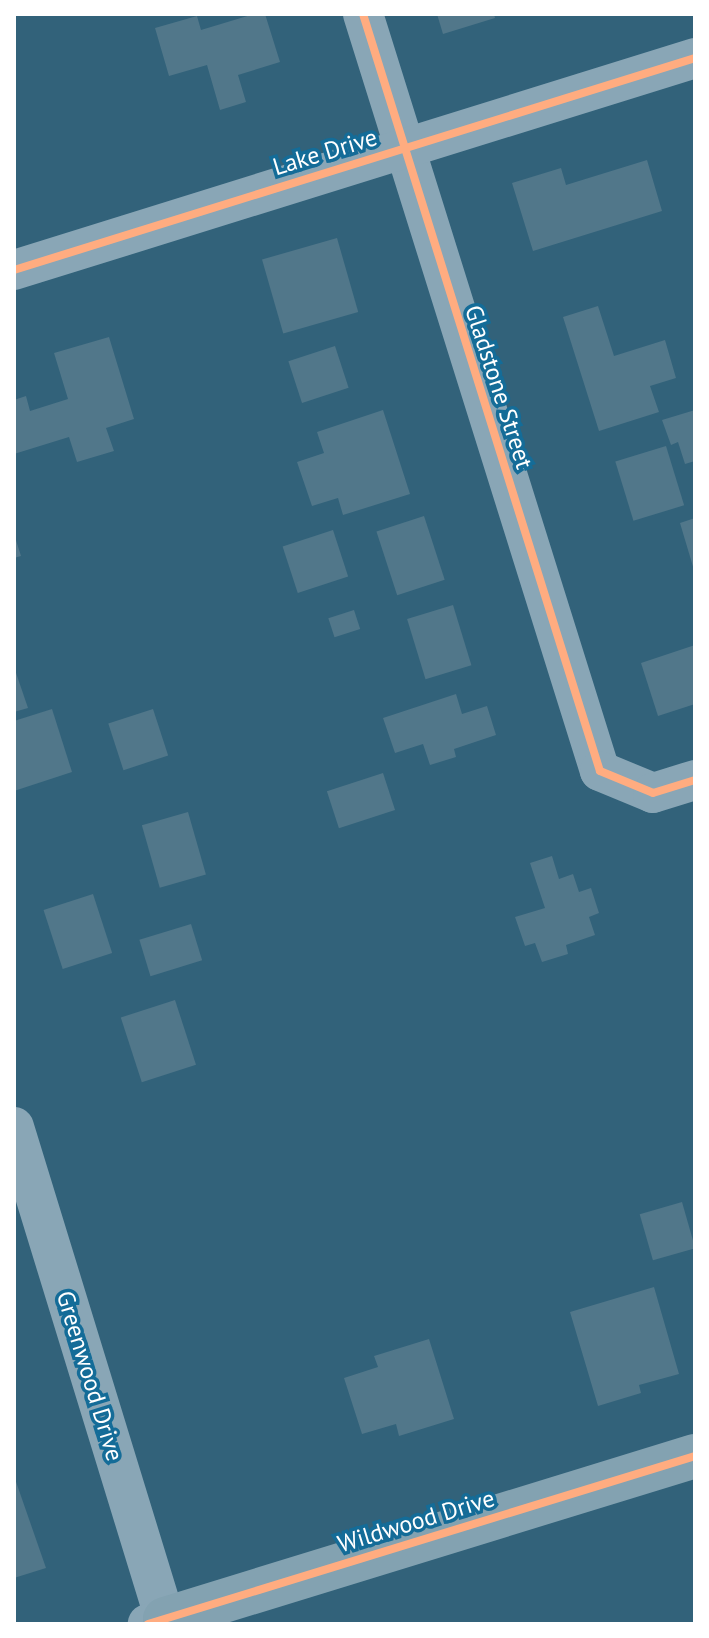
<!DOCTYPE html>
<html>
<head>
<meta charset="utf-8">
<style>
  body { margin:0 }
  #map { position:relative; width:709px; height:1638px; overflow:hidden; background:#32627a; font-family:"PT Sans",sans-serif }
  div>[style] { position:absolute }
  .building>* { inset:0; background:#51778a; transform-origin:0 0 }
  .street>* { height:40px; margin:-20px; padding:0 20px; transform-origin:20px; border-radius:20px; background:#89a6b6 }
  .secondary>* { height:44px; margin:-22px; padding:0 22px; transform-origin:22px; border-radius:22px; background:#83a2b1 }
  .cycleway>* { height:8px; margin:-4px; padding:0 4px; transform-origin:4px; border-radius:4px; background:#ffac80 }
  span { translate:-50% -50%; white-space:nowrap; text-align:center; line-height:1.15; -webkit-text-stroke:7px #146c98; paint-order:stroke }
  .street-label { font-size:24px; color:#fff }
  .frame { position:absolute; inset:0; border:16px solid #fff; pointer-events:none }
</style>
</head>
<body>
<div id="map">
  <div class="building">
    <div style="clip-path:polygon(254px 14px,265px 14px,280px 62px,238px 75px,246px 102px,220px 110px,207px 65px,169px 76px,155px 28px,197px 16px,201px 30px)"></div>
    <div style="clip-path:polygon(437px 14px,494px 14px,495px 18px,443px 34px)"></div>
    <div style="clip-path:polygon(647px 160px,662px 211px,533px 251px,512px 183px,561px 168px,566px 185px)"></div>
    <div style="left:337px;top:238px;width:77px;height:78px;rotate:74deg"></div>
    <div style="clip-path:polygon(598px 306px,614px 356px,665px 340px,676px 378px,650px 386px,659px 412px,599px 431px,563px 317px)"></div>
    <div style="clip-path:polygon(109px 337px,134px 419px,106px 428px,114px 451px,77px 462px,69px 437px,14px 454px,14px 400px,26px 396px,30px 411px,68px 399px,54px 353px)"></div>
    <div style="left:335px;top:346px;width:44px;height:49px;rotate:72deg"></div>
    <div style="clip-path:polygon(383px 410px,410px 494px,343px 515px,338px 498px,312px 506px,297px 462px,324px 453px,317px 432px)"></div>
    <div style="clip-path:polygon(695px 410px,695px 461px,685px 464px,678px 442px,671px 445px,662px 420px)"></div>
    <div style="left:666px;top:446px;width:62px;height:53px;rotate:73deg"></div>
    <div style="left:424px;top:516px;width:67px;height:50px;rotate:72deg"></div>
    <div style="clip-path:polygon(695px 518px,695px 570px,694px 570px,680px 523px)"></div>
    <div style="left:333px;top:530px;width:49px;height:53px;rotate:72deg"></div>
    <div style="clip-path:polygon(14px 534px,21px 556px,14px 558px)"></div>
    <div style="left:453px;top:605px;width:63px;height:48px;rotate:73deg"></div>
    <div style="left:354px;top:610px;width:20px;height:27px;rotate:72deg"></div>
    <div style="clip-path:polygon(695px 645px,695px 704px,658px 716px,641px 663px)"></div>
    <div style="clip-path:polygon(14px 667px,28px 708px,14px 712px)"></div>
    <div style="clip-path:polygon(456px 694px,462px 714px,487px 706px,496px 735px,454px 749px,456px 757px,430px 765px,423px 744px,395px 753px,383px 718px)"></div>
    <div style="clip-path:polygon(52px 709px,72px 772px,14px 791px,14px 721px)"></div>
    <div style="left:153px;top:709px;width:49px;height:47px;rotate:72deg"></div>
    <div style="left:383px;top:773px;width:39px;height:59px;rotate:72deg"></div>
    <div style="left:188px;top:812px;width:65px;height:48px;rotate:74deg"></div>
    <div style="clip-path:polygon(552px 856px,559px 879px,573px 874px,579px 892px,591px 888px,599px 913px,589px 917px,595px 935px,566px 945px,568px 954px,542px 962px,535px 943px,525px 946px,515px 917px,545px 908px,530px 863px)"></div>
    <div style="left:93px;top:894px;width:62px;height:52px;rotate:72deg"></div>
    <div style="left:191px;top:924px;width:38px;height:54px;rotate:73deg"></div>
    <div style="left:175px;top:1000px;width:68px;height:57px;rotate:72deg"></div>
    <div style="left:682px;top:1202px;width:48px;height:44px;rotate:74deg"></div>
    <div style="clip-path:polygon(654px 1287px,679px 1374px,639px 1385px,641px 1393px,598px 1406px,570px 1312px)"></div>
    <div style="clip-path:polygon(429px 1339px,454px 1419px,399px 1436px,396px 1424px,362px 1434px,344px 1378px,378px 1367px,374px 1356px)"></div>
    <div style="clip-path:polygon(14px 1476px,46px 1568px,14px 1578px)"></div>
  </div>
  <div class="street">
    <div style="left:363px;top:14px;width:793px;rotate:72.62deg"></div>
    <div style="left:600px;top:771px;width:57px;rotate:22.5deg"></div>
    <div style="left:653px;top:793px;width:44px;rotate:-17.2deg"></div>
    <div style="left:14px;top:270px;width:713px;rotate:-17.29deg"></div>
    <div style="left:14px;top:1127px;width:515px;rotate:72.94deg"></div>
    <div style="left:165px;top:1619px;width:18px;rotate:164deg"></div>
  </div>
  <div class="secondary">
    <div style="left:167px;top:1624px;width:5px;rotate:-112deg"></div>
    <div style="left:165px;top:1619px;width:554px;rotate:-17.1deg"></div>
  </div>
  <div class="cycleway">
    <div style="left:363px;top:14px;width:793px;rotate:72.62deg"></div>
    <div style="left:600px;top:771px;width:57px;rotate:22.5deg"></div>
    <div style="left:653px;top:793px;width:44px;rotate:-17.2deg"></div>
    <div style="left:14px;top:270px;width:713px;rotate:-17.29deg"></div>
    <div style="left:148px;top:1624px;width:572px;rotate:-17.07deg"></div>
  </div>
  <div class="street-label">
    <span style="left:325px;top:152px;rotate:-17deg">Lake Drive</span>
    <span style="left:499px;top:387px;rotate:72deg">Gladstone Street</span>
    <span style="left:90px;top:1376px;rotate:73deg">Greenwood Drive</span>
    <span style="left:416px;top:1521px;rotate:-17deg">Wildwood Drive</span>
  </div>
  <div class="frame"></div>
</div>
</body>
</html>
